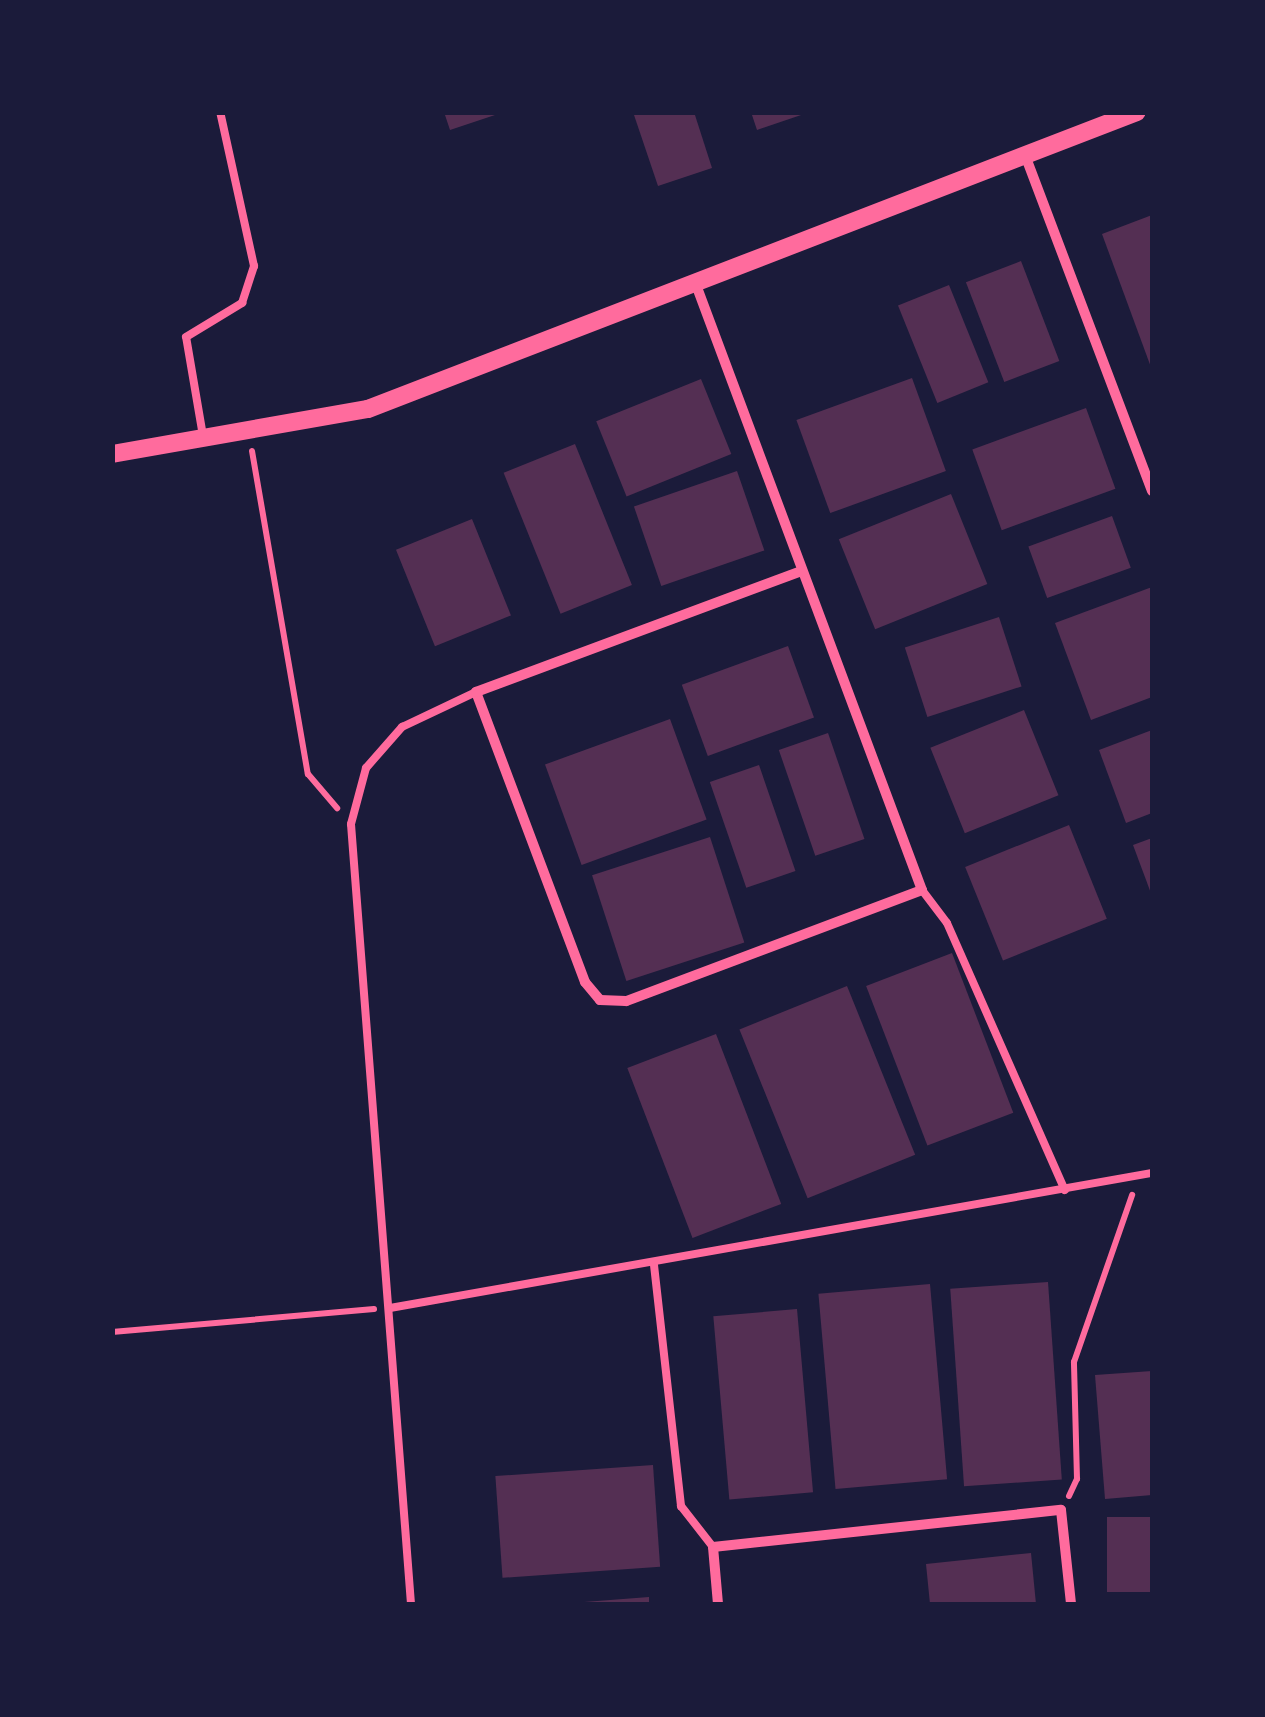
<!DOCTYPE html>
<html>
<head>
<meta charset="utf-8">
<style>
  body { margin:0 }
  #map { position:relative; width:1265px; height:1717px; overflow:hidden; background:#1b1b3a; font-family:Karla,sans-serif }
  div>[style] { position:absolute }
  .building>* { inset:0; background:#542f53; transform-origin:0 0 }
  .path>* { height:6px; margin:-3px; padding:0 3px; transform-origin:3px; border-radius:3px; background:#ff6b9d }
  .service>* { height:8px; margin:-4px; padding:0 4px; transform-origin:4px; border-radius:4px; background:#ff6b9d }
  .minor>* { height:10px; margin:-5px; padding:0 5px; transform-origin:5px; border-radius:5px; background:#ff6b9d }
  .tertiary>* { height:18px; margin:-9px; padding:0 9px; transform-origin:9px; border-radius:9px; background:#ff6b9d }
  span { translate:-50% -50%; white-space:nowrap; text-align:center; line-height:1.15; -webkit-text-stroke:9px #1b1b3a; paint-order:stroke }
  .frame { position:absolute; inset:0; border:115px solid #1b1b3a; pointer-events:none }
</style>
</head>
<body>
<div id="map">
  <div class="building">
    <div style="clip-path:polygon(444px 112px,501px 112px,501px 113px,450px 130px)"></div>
    <div style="clip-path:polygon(633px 112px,694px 112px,712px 168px,658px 186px)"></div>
    <div style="clip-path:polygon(751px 112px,807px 112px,807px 113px,757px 130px)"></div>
    <div style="clip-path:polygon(1152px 215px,1152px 370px,1102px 234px)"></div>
    <div style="left:1021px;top:261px;width:107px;height:59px;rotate:69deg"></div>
    <div style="left:949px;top:285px;width:105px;height:55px;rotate:68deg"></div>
    <div style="left:912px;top:378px;width:99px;height:123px;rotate:70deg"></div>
    <div style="left:701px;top:379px;width:81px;height:113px;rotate:68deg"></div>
    <div style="left:1086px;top:408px;width:86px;height:121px;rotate:70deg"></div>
    <div style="left:575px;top:444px;width:152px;height:77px;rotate:68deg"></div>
    <div style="left:737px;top:471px;width:84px;height:109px;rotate:71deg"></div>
    <div style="left:951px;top:494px;width:97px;height:121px;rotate:68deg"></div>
    <div style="left:1112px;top:516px;width:55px;height:89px;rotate:70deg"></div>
    <div style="left:472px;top:519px;width:104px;height:82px;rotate:68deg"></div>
    <div style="clip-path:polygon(1152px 587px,1152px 697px,1091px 720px,1055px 623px)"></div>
    <div style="left:999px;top:617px;width:73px;height:99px;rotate:72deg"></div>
    <div style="left:788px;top:646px;width:76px;height:113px;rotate:70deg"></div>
    <div style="left:1024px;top:710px;width:92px;height:101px;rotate:68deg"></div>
    <div style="left:670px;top:719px;width:107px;height:133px;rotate:70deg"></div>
    <div style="clip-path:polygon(1152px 730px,1152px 813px,1126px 823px,1099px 750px)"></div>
    <div style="left:828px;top:733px;width:112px;height:52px;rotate:71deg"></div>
    <div style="left:759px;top:765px;width:112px;height:52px;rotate:71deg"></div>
    <div style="left:1069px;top:825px;width:101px;height:112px;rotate:68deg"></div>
    <div style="left:710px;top:837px;width:111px;height:124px;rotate:72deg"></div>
    <div style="clip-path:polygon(1152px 838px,1152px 896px,1133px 845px)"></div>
    <div style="left:952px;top:953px;width:171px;height:92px;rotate:69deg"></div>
    <div style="left:847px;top:986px;width:182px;height:116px;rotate:68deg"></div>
    <div style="left:716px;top:1034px;width:182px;height:95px;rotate:69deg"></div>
    <div style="left:1048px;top:1282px;width:198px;height:98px;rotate:86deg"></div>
    <div style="left:930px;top:1284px;width:196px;height:112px;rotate:85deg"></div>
    <div style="left:797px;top:1309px;width:184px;height:84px;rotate:85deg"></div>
    <div style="clip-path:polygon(1152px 1371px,1152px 1495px,1105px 1499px,1095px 1375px)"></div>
    <div style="left:653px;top:1465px;width:102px;height:158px;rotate:86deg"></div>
    <div style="left:1152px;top:1517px;width:75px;height:45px;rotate:90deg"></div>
    <div style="clip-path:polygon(1031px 1553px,1036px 1604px,930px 1604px,926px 1564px)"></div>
    <div style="clip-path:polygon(649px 1597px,649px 1604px,584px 1604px,584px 1602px)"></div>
  </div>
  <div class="path">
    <div style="left:252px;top:451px;width:328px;rotate:80.2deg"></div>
    <div style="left:308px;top:774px;width:45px;rotate:49.5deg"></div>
    <div style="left:112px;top:1332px;width:263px;rotate:-5deg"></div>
    <div style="left:1069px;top:1496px;width:19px;rotate:-65deg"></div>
    <div style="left:1077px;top:1479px;width:117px;rotate:-91.5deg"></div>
    <div style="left:1074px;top:1362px;width:177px;rotate:-70.8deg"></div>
  </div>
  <div class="service">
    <div style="left:203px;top:436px;width:100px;rotate:-99.7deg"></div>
    <div style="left:186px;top:337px;width:66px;rotate:-31.3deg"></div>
    <div style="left:242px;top:303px;width:39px;rotate:-72deg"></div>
    <div style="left:254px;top:266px;width:158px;rotate:-102.4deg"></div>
    <div style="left:922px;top:890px;width:41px;rotate:52.9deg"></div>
    <div style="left:947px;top:923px;width:292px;rotate:66.2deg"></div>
    <div style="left:654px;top:1265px;width:243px;rotate:83.6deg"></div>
    <div style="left:681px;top:1506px;width:52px;rotate:52deg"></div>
    <div style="left:390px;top:1308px;width:774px;rotate:-10.05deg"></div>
    <div style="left:411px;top:1604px;width:782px;rotate:-94.4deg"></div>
    <div style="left:351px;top:824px;width:58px;rotate:-75deg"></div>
    <div style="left:366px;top:768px;width:55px;rotate:-48.7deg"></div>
    <div style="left:402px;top:727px;width:82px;rotate:-25.3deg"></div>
  </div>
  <div class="minor">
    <div style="left:1025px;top:155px;width:359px;rotate:69.3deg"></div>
    <div style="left:695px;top:282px;width:649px;rotate:69.53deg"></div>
    <div style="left:922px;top:890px;width:316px;rotate:159.4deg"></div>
    <div style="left:626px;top:1001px;width:26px;rotate:-178deg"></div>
    <div style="left:600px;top:1000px;width:23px;rotate:-130deg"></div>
    <div style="left:585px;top:982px;width:310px;rotate:-110.6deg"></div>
    <div style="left:476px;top:692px;width:348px;rotate:-20.4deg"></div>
    <div style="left:718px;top:1604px;width:57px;rotate:-95deg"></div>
    <div style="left:713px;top:1547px;width:350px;rotate:-6.1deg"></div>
    <div style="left:1061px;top:1510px;width:95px;rotate:83.9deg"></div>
  </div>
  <div class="tertiary">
    <div style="left:112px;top:454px;width:260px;rotate:-10deg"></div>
    <div style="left:368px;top:409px;width:824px;rotate:-21.12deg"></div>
  </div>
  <div class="frame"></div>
</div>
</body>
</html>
